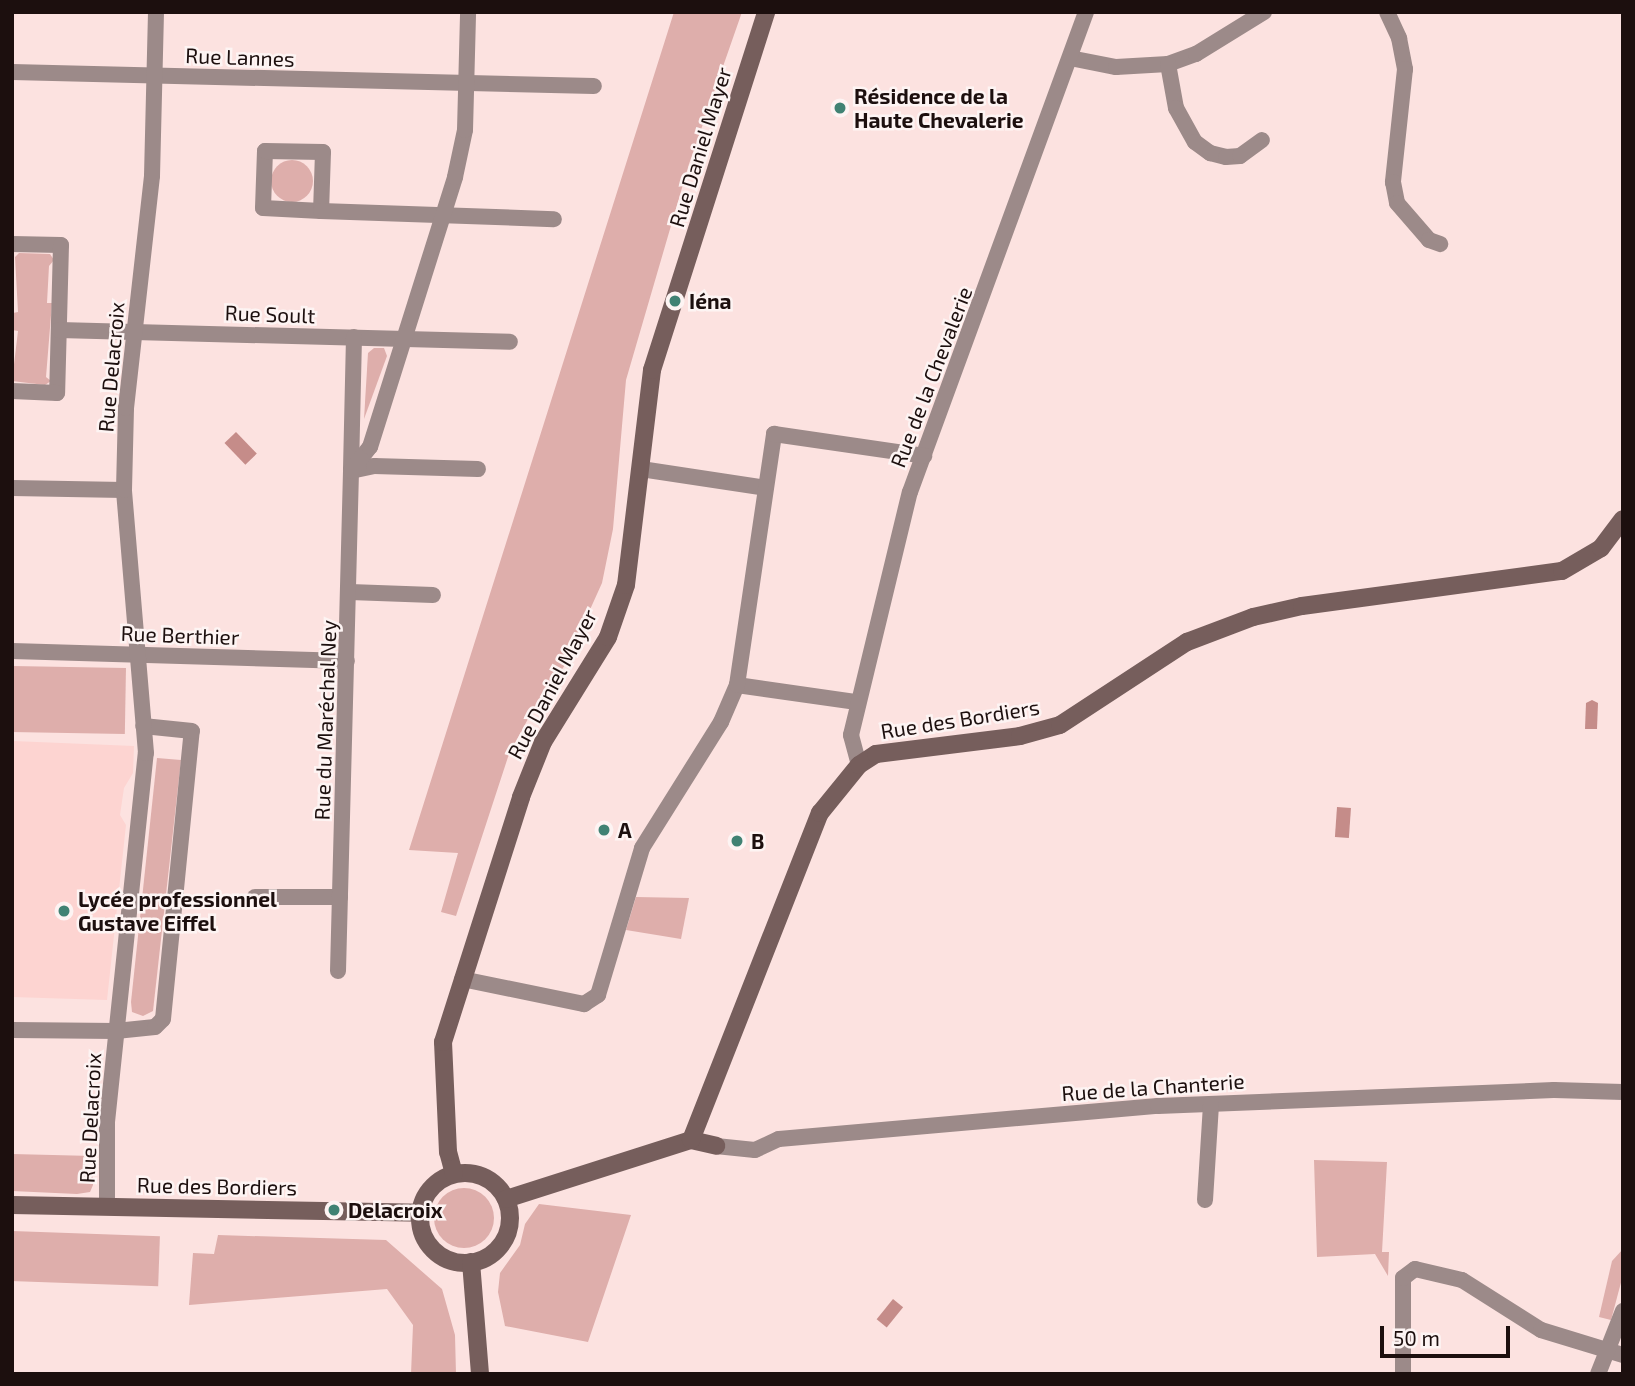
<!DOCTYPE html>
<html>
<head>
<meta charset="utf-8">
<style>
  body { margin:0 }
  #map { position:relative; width:1635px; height:1386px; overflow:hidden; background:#fce2e0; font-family:"Exo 2",sans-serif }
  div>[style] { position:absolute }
  .built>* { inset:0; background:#fdd4d1 }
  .green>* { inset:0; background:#deaeab; transform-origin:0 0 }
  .round { border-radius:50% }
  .water>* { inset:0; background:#c58c89; transform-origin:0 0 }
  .street>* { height:16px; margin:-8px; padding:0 8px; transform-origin:8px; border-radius:8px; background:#9c8a89 }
  .secondary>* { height:18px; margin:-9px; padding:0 9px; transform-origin:9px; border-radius:9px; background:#765e5c }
  .secondary>.ring { margin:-9px; padding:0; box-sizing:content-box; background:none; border:18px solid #765e5c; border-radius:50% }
  .dots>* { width:19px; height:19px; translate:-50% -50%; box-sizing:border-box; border:4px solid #fdf4f3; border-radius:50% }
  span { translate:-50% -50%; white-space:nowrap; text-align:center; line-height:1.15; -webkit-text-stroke:5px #fdf4f3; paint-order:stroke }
  .street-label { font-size:21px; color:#1c0f0e }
  .poi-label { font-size:21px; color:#1c0f0e; font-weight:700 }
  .left { translate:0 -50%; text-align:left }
  .frame { position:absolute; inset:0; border:14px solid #1c0f0e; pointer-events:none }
  .scale { position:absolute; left:1380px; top:1326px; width:130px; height:32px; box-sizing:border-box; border:4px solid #1c0f0e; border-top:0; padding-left:9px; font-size:21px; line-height:24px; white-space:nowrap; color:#1c0f0e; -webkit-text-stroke:5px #fdf4f3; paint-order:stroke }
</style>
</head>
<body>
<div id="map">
  <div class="built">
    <div style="clip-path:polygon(13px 741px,134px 746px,133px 773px,124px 788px,120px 815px,126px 825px,107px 1000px,12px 997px)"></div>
  </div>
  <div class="green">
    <div style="clip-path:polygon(674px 12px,742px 12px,689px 164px,626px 380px,613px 529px,602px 583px,565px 665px,530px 715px,508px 757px,456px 916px,441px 912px,458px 853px,409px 850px)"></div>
    <div class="round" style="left:271px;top:160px;width:42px;height:42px"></div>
    <div style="clip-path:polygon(19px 253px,50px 254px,54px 260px,49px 266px,47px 303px,52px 303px,46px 377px,51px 381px,45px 385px,12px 381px,18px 331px,12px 330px,13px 313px,18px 312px,15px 257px)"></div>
    <div style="clip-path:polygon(374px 348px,384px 348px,387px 356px,364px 419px,368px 353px)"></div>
    <div style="left:12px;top:666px;width:114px;height:66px;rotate:1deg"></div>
    <div style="clip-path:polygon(157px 758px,181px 760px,153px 1011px,143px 1016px,132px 1012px,131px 1002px)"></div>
    <div style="clip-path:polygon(636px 897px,689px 898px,681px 939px,626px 930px)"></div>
    <div style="clip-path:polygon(12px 1154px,93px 1156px,93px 1185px,90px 1192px,77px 1194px,12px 1191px)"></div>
    <div style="clip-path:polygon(1314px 1160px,1387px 1162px,1382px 1252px,1389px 1252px,1388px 1276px,1375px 1254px,1317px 1257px)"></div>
    <div class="round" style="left:434px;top:1188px;width:60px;height:60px"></div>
    <div style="clip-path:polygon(539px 1204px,631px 1215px,588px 1342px,505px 1326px,498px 1292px,500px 1273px,520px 1245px,525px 1224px)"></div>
    <div style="left:12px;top:1231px;width:148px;height:50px;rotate:2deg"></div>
    <div style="clip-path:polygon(218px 1235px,386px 1240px,442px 1289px,455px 1335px,456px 1374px,411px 1374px,413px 1325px,387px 1289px,189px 1305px,193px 1253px,214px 1254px)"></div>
    <div style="clip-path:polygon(1623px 1249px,1623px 1275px,1611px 1320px,1599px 1317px,1612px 1261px)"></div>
  </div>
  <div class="water">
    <div style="left:236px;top:432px;width:30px;height:16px;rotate:46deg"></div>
    <div style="clip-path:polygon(1592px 700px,1598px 703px,1597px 729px,1585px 729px,1586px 703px)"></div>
    <div style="left:1337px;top:807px;width:14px;height:30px;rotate:4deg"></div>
    <div style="left:893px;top:1299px;width:13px;height:26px;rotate:39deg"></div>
  </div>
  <div class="street">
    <div style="left:1387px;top:12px;width:29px;rotate:65deg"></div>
    <div style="left:1399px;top:38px;width:32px;rotate:79deg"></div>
    <div style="left:1405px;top:69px;width:114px;rotate:96.1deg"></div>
    <div style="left:1393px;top:182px;width:21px;rotate:79deg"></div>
    <div style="left:1397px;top:203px;width:49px;rotate:49.1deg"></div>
    <div style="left:1429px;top:240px;width:12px;rotate:20deg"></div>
    <div style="left:1070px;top:58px;width:47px;rotate:11.1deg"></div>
    <div style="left:1116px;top:67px;width:52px;rotate:-3.3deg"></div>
    <div style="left:1168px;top:64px;width:30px;rotate:-20deg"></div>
    <div style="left:1196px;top:54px;width:80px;rotate:-31.7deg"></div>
    <div style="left:1168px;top:64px;width:45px;rotate:79.7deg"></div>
    <div style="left:1176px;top:108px;width:39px;rotate:61deg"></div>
    <div style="left:1195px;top:142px;width:19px;rotate:36deg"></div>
    <div style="left:1210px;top:153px;width:16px;rotate:14deg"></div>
    <div style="left:1226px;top:157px;width:14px;rotate:-4deg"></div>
    <div style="left:1240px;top:156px;width:27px;rotate:-36deg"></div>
    <div style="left:12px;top:72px;width:582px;rotate:1.38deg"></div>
    <div style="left:321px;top:211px;width:58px;rotate:-177deg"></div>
    <div style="left:263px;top:208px;width:57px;rotate:-88deg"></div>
    <div style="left:265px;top:151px;width:58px;rotate:1deg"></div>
    <div style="left:323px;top:152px;width:59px;rotate:91.9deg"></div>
    <div style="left:321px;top:211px;width:233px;rotate:2deg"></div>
    <div style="left:12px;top:244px;width:49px;rotate:1.2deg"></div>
    <div style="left:61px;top:245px;width:148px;rotate:91.5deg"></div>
    <div style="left:57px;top:393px;width:45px;rotate:-177.5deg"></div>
    <div style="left:59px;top:330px;width:451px;rotate:1.5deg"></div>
    <div style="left:354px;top:337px;width:134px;rotate:91.3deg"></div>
    <div style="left:351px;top:471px;width:24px;rotate:-12deg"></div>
    <div style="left:374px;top:466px;width:104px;rotate:1.7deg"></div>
    <div style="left:641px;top:469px;width:126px;rotate:8.6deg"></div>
    <div style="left:12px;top:488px;width:112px;rotate:1deg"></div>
    <div style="left:350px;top:592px;width:83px;rotate:2.1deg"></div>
    <div style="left:12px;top:651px;width:335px;rotate:1.7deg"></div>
    <div style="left:737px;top:685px;width:121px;rotate:8.1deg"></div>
    <div style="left:859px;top:765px;width:31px;rotate:-105deg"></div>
    <div style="left:851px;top:735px;width:250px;rotate:-76.4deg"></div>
    <div style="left:910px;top:492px;width:511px;rotate:-69.86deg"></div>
    <div style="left:255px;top:897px;width:85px"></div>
    <div style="left:338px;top:971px;width:500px;rotate:-88.51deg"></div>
    <div style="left:351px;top:471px;width:31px;rotate:-52deg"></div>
    <div style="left:370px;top:447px;width:283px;rotate:-72.5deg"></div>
    <div style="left:455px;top:177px;width:48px;rotate:-78deg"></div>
    <div style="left:465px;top:130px;width:118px;rotate:-88.5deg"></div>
    <div style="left:462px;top:979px;width:125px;rotate:11.6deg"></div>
    <div style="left:584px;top:1004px;width:17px;rotate:-33deg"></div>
    <div style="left:598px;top:995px;width:153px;rotate:-73.3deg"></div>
    <div style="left:642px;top:848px;width:149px;rotate:-57.9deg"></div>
    <div style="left:721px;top:722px;width:40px;rotate:-66.6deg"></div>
    <div style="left:737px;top:685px;width:254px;rotate:-81.6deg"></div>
    <div style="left:774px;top:434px;width:152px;rotate:8.3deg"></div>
    <div style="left:12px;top:1030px;width:104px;rotate:0.6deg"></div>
    <div style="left:116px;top:1031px;width:39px;rotate:-6deg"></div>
    <div style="left:155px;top:1027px;width:11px;rotate:-45deg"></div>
    <div style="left:163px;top:1019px;width:289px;rotate:-84.3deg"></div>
    <div style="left:192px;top:731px;width:49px;rotate:-174.2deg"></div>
    <div style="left:716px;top:1146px;width:39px;rotate:6deg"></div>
    <div style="left:755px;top:1150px;width:26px;rotate:-25deg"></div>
    <div style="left:779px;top:1139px;width:380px;rotate:-5deg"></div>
    <div style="left:1158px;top:1106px;width:396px;rotate:-2.3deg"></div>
    <div style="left:1554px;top:1090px;width:69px;rotate:1.7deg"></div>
    <div style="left:1205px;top:1200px;width:95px;rotate:-86.4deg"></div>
    <div style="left:107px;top:1207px;width:85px;rotate:-90deg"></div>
    <div style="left:107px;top:1122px;width:371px;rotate:-84deg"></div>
    <div style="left:146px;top:753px;width:264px;rotate:-94.8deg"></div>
    <div style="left:124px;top:490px;width:82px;rotate:-88.6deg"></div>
    <div style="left:126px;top:408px;width:233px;rotate:-83.6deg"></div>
    <div style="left:152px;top:176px;width:164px;rotate:-88.6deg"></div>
    <div style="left:1403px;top:1374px;width:96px;rotate:-90deg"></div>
    <div style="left:1403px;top:1278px;width:15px;rotate:-37deg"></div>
    <div style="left:1415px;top:1269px;width:48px;rotate:13.2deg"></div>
    <div style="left:1462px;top:1280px;width:93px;rotate:32.3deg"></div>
    <div style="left:1541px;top:1330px;width:86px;rotate:17deg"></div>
    <div style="left:1598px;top:1374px;width:68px;rotate:-68.4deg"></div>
  </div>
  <div class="secondary">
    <div style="left:691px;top:1140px;width:26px;rotate:13deg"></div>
    <div class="ring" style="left:420px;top:1173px;width:72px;height:72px"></div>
    <div style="left:454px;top:1174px;width:23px;rotate:-105deg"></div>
    <div style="left:448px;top:1152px;width:110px;rotate:-92.6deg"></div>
    <div style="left:443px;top:1042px;width:257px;rotate:-72.3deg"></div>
    <div style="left:521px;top:797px;width:59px;rotate:-68.2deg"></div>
    <div style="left:543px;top:742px;width:123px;rotate:-58.2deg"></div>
    <div style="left:608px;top:637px;width:55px;rotate:-70.9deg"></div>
    <div style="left:626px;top:585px;width:217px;rotate:-83.1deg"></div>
    <div style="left:652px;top:370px;width:376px;rotate:-72.3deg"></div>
    <div style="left:506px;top:1199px;width:194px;rotate:-17.7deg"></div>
    <div style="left:691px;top:1140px;width:352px;rotate:-68.5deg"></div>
    <div style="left:820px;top:813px;width:62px;rotate:-50.9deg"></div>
    <div style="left:859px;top:765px;width:20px;rotate:-33deg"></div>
    <div style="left:876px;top:754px;width:145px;rotate:-7.1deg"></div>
    <div style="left:1020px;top:736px;width:41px;rotate:-15.4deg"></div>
    <div style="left:1060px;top:725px;width:152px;rotate:-33.2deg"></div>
    <div style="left:1187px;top:642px;width:71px;rotate:-20.7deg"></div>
    <div style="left:1253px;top:617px;width:50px;rotate:-12.7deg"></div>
    <div style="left:1302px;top:606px;width:262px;rotate:-7.7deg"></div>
    <div style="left:1562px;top:571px;width:45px;rotate:-30.5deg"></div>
    <div style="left:1601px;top:548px;width:36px;rotate:-53deg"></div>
    <div style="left:12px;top:1205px;width:409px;rotate:1.1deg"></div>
    <div style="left:471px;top:1262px;width:112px;rotate:85.4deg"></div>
  </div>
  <div class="dots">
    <div style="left:840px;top:108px;background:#408273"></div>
    <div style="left:675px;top:301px;background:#408273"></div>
    <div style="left:604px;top:830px;background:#408273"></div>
    <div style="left:737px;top:841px;background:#408273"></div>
    <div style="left:64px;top:911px;background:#408273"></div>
    <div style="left:334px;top:1210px;background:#408273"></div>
  </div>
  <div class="street-label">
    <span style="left:240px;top:57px;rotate:2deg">Rue Lannes</span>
    <span style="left:700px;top:147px;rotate:-73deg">Rue Daniel Mayer</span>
    <span style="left:270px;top:314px;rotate:2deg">Rue Soult</span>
    <span style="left:111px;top:367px;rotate:-85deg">Rue Delacroix</span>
    <span style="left:931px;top:377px;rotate:-69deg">Rue de la Chevalerie</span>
    <span style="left:180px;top:635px;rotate:2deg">Rue Berthier</span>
    <span style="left:552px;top:684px;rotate:-62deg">Rue Daniel Mayer</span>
    <span style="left:960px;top:719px;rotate:-9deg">Rue des Bordiers</span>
    <span style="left:325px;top:720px;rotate:-88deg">Rue du Maréchal Ney</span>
    <span style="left:1153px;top:1087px;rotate:-4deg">Rue de la Chanterie</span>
    <span style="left:90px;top:1118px;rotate:-87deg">Rue Delacroix</span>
    <span style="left:217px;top:1186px;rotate:1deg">Rue des Bordiers</span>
  </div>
  <div class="poi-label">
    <span class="left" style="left:854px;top:108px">Résidence de la<br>Haute Chevalerie</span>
    <span class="left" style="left:689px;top:301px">Iéna</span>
    <span class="left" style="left:618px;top:830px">A</span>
    <span class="left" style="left:751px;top:841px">B</span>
    <span class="left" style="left:78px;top:911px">Lycée professionnel<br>Gustave Eiffel</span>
    <span class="left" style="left:348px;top:1210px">Delacroix</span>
  </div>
  <div class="frame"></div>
  <div class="scale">50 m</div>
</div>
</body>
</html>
